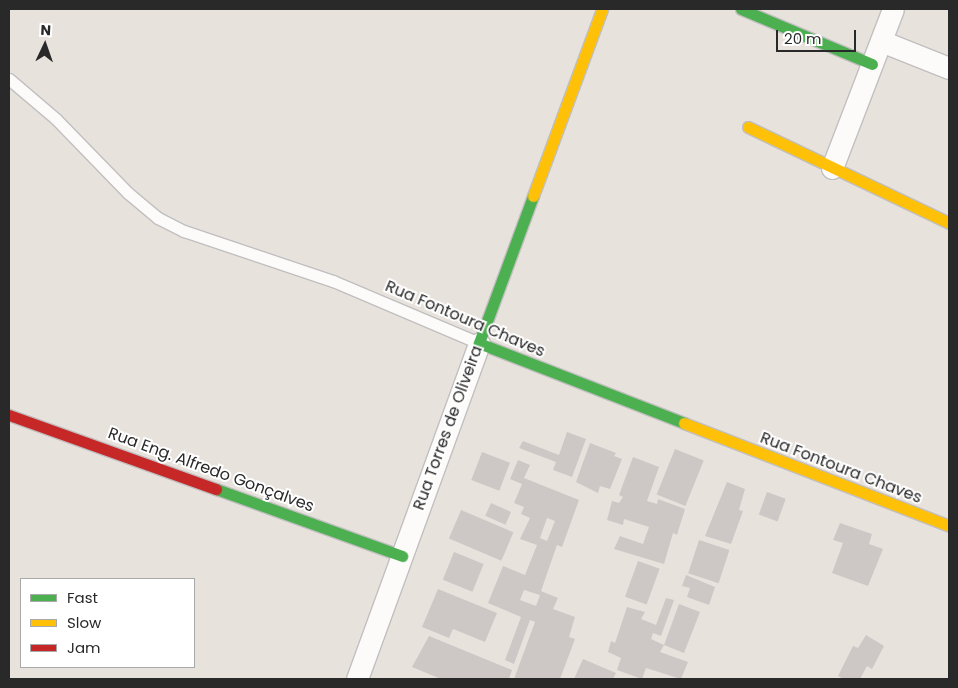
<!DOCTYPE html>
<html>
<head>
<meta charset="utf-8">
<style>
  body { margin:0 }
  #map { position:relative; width:958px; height:688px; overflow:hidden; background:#e8e2dd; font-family:Poppins,sans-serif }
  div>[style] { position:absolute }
  .building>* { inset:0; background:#cdc8c5; transform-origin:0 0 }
  .roads { filter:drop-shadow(1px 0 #c1bfc0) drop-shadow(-1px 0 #c1bfc0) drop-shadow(0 1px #c1bfc0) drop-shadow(0 -1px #c1bfc0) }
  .lane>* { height:11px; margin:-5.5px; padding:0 5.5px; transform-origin:5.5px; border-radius:5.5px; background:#fcfbfa }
  .street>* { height:21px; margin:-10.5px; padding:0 10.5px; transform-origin:10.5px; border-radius:10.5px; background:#fcfbfa }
  .fast>* { height:11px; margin:-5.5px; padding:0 5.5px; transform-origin:5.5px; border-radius:5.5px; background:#4caf50 }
  .slow>* { height:11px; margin:-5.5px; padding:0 5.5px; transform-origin:5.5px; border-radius:5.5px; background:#ffc107 }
  .jam>* { height:11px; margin:-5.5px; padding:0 5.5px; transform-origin:5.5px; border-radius:5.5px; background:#c62828 }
  span { translate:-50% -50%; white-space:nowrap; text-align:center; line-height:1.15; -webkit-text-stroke:4px #fff; paint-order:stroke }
  .street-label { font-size:16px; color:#292929 }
  .frame { position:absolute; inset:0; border:10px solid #292929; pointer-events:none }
  .legend { position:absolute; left:20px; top:578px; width:175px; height:90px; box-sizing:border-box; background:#fff; border:1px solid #a9a9a9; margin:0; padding:6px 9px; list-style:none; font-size:15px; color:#292929 }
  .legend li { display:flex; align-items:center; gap:10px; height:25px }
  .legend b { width:25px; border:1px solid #a9a9a9 }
  .north { position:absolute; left:20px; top:20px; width:50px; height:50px; -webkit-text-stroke:4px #fff; paint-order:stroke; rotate:3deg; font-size:14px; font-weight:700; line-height:20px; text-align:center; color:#292929 }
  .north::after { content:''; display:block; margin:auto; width:18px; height:22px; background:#292929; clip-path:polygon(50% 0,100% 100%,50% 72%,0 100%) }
  .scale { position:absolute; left:776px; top:30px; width:80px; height:22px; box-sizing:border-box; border:2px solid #292929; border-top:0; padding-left:6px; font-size:15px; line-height:18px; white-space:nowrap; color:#292929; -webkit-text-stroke:4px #fff; paint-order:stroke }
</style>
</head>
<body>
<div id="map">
  <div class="building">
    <div style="clip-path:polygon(567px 432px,586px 439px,572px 477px,553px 470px,556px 462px,519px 448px,523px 441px,559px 455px)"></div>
    <div style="clip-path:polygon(590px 443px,616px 453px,614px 456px,622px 459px,610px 489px,600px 486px,598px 493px,576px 482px)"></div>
    <div style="left:675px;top:449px;width:31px;height:49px;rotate:22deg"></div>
    <div style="left:482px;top:452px;width:30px;height:30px;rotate:21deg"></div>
    <div style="clip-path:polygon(633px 457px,659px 467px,647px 501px,657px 504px,658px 499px,685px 509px,677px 535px,673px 533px,664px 564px,614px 549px,620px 536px,643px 544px,649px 527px,624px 519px,623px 525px,607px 520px,612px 501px,619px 503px,623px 497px,619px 495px)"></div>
    <div style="clip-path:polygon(evenodd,518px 460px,530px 465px,524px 478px,579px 500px,562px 547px,557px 545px,541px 591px,558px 598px,553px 609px,575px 617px,569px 637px,575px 639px,560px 679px,514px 679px,535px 622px,530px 620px,514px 664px,505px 660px,521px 617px,488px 603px,503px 566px,525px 575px,537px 545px,520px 539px,530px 518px,521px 514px,524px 507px,514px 503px,522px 484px,510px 479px,518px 460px,547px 518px,555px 521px,547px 541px,540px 538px,547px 518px,518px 460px,524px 590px,540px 595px,536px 606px,520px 600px,524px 590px)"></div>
    <div style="clip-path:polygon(727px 482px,745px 489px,739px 510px,743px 511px,731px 544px,705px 536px)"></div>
    <div style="left:767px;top:492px;width:20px;height:24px;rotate:20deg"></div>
    <div style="left:491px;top:503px;width:22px;height:14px;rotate:24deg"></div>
    <div style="left:461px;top:510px;width:57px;height:31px;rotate:23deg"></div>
    <div style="clip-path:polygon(840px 523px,872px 534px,869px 544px,883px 549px,868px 586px,832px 573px,843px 543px,833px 540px)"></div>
    <div style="left:699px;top:540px;width:32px;height:35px;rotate:18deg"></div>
    <div style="left:454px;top:552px;width:32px;height:30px;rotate:22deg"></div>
    <div style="left:638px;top:561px;width:23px;height:38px;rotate:20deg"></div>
    <div style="clip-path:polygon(686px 575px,715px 587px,709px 605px,687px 597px,690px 588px,682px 586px)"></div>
    <div style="clip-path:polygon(438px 589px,497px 613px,485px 642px,453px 629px,449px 638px,422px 627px)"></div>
    <div style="clip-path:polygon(666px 598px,674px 600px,661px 636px,653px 633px,651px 639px,664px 645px,679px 604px,700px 612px,684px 653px,664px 645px,660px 652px,688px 662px,681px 679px,646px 668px,642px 679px,617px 670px,621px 658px,608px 652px,611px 641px,615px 643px,627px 607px,645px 612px,641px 619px,656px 625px)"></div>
    <div style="clip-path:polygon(866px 635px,884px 646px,872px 669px,867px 666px,860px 679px,844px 679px,838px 676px,853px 646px,858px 648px)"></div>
    <div style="clip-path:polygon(429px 636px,512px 670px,509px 679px,441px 679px,412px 667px)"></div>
    <div style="clip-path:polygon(583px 659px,616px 673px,613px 679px,574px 679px)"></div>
  </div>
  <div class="roads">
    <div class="lane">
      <div style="left:9px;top:79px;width:62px;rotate:40.4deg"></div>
      <div style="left:56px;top:119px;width:103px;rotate:45.8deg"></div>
      <div style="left:128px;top:193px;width:39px;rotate:40deg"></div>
      <div style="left:158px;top:218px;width:29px;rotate:27deg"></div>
      <div style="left:184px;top:231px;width:157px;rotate:18.6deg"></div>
      <div style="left:333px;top:281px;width:159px;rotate:23deg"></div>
    </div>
    <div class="street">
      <div style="left:881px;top:41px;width:73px;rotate:21.7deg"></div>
      <div style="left:832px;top:168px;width:170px;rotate:-69deg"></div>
      <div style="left:357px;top:679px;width:357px;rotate:-70deg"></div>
    </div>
    <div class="fast">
      <div style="left:741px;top:9px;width:142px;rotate:22.8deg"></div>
      <div style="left:533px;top:196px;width:157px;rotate:110.2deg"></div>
      <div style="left:479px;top:343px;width:220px;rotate:21.3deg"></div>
      <div style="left:216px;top:489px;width:198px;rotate:19.8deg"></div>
    </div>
    <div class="slow">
      <div style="left:748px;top:127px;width:223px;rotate:25.5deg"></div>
      <div style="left:533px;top:196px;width:199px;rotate:-69.7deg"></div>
      <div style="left:684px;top:423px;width:284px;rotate:21.2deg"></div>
    </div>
    <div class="jam">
      <div style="left:9px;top:415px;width:220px;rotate:19.7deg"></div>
    </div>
  </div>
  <div class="street-label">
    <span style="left:465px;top:319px;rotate:23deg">Rua Fontoura Chaves</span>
    <span style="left:448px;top:428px;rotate:-70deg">Rua Torres de Oliveira</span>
    <span style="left:841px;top:468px;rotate:21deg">Rua Fontoura Chaves</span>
    <span style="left:211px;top:470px;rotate:20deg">Rua Eng. Alfredo Gonçalves</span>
  </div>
  <div class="frame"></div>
  <ul class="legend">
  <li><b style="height:6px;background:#4caf50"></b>Fast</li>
  <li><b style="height:6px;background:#ffc107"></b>Slow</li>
  <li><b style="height:6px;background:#c62828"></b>Jam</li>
  </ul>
  <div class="north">N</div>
  <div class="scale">20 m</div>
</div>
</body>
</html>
